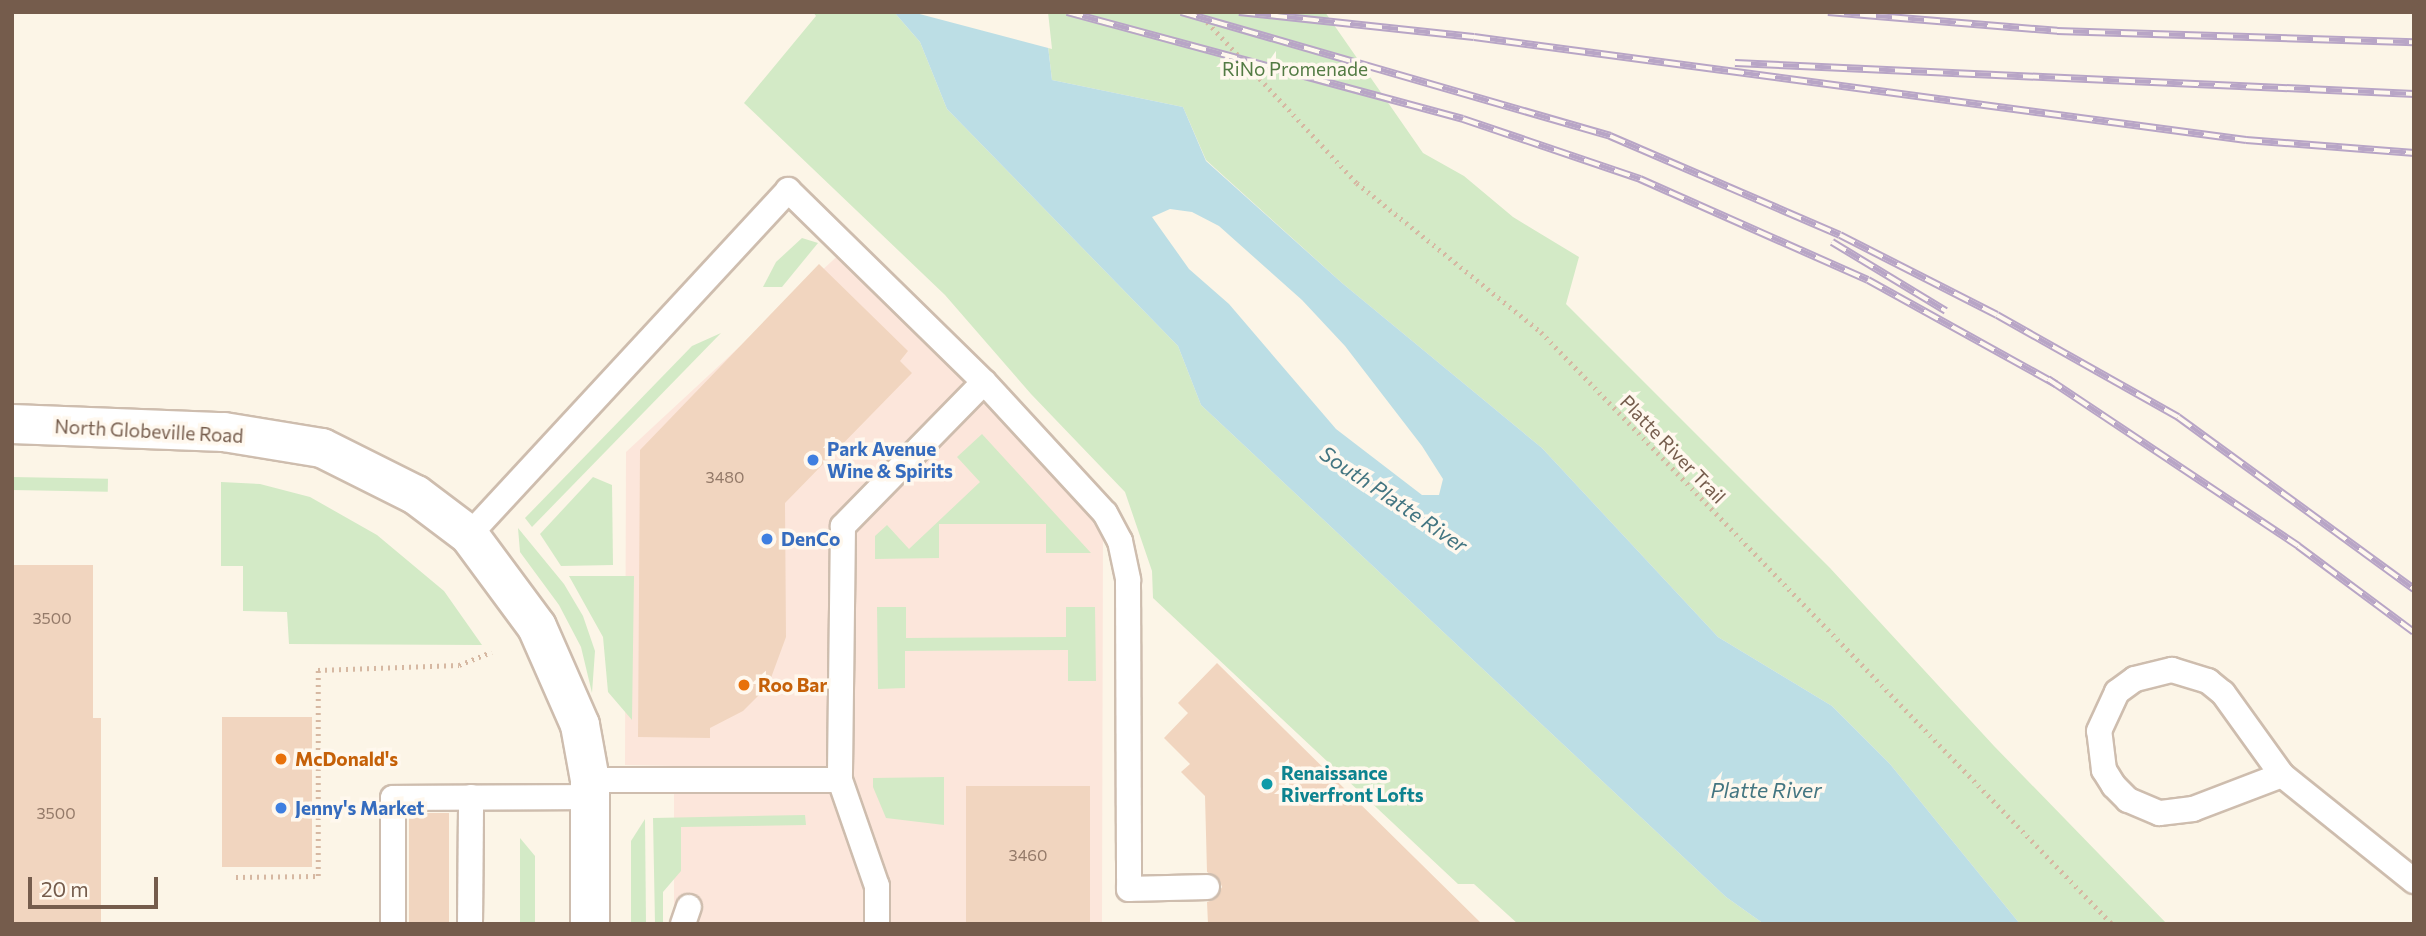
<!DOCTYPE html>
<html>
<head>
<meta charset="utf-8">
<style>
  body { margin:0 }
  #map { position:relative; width:2426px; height:936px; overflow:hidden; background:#fcf5e7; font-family:Commissioner,sans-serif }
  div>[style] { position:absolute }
  .commercial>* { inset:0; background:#fce6db }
  .green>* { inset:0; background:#d3eac6; transform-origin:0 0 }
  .water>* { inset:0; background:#bcdee5 }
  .pier>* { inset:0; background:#fcf5e7 }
  .building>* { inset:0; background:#f1d5bf; transform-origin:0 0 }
  .path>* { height:4.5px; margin-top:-2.25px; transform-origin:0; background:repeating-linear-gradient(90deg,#d6b8a2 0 2px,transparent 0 7px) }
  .roads { filter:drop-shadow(2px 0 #cebdae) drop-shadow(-2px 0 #cebdae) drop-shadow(0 2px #cebdae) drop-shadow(0 -2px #cebdae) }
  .lane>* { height:24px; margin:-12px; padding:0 12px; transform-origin:12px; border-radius:12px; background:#fff }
  .secondary>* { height:38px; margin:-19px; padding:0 19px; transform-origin:19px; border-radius:19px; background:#fff }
  .rail>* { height:8px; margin-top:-4px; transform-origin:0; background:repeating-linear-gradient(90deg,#fff8ee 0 16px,#b8a5c6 0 32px); box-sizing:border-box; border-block:2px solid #b8a5c6 }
  .dots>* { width:19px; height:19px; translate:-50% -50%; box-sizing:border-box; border:4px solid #fff8ee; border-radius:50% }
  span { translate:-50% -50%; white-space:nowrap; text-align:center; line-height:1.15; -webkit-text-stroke:7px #fff8ee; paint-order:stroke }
  .number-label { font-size:16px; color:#947a69 }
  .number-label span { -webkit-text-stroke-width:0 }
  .park-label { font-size:19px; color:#537b44 }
  .street-label { font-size:19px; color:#755c4c }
  .shop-label { font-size:19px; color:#366cbe; font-weight:700 }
  .left { translate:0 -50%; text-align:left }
  .food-label { font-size:19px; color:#c56008; font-weight:700 }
  .culture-label { font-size:19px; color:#0d838f; font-weight:700 }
  .water-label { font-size:21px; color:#437581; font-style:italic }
  .frame { position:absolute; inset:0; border:14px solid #755c4c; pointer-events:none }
  .scale { position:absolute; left:28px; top:877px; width:130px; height:32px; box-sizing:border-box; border:4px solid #755c4c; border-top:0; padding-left:9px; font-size:21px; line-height:24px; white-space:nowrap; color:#755c4c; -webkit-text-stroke:5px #fff8ee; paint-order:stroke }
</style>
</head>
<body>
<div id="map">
  <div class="commercial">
    <div style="clip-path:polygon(845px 249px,1103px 530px,1102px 924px,674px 924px,674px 766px,625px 765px,626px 452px)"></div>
  </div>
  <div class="green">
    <div style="clip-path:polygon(813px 12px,894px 12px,920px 42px,947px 109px,1178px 346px,1201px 405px,1726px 897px,1764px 924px,1518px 924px,1474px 884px,1458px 884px,1153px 598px,1152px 571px,1125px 492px,1031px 394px,945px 295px,744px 103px,816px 16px)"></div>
    <div style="clip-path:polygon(1044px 12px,1325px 12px,1423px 153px,1464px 176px,1513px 217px,1579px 257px,1566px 304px,1830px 568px,1994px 746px,2167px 924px,2020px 924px,1890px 764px,1832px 706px,1718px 637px,1542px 448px,1342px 283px,1206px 160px,1183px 107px,1052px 80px)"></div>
    <div style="clip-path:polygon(802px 238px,818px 243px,782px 287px,763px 287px,776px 262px)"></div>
    <div style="clip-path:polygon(721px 333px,532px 527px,525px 518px,692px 346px)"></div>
    <div style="clip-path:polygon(982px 434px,1091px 553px,1046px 553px,1046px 524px,939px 524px,939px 558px,875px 559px,875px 536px,887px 525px,909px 549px,980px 482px,957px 457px)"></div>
    <div style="left:12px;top:477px;width:96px;height:13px;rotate:1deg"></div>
    <div style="clip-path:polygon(593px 477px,612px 485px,613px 565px,561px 566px,540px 534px)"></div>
    <div style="clip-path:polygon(221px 482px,260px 484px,310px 497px,377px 535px,444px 591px,482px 645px,289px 644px,287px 612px,243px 611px,243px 566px,221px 566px)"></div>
    <div style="clip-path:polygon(518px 528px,564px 584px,583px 616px,595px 651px,592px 693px,581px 647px,559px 605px,520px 552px)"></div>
    <div style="clip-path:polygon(569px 576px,634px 576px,632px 720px,608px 692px,603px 637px)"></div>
    <div style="clip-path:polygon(877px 607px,906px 607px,906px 638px,1066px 637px,1066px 607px,1095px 607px,1096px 681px,1068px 681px,1068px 650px,905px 651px,905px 688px,878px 689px)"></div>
    <div style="clip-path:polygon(944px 777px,944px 825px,886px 818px,873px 787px,873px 778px)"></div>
    <div style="clip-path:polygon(805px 815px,806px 825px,681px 827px,681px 871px,663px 892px,663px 924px,655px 924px,653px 818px)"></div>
    <div style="clip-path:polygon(645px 819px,646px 924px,631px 924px,631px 841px)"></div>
    <div style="clip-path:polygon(520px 838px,535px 856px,535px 924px,520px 924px)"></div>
  </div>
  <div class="water">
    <div style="clip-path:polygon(evenodd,894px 12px,1044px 12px,1052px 80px,1183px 107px,1206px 161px,1342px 283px,1542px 448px,1718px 637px,1832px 706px,1890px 764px,2020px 924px,1764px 924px,1726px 897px,1201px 405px,1178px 346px,947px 109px,920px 42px,894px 12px,1170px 209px,1192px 212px,1219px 226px,1302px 300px,1345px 346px,1422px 446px,1443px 479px,1439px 495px,1422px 495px,1336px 429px,1229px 304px,1189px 269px,1152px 217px,1170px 209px)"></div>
  </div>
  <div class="pier">
    <div style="clip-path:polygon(912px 12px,1048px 12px,1052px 49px)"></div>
  </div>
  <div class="building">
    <div style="clip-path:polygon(819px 264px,908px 351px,900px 361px,912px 373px,785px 503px,786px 637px,768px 686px,743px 711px,710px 728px,710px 738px,638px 737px,640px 450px)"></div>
    <div style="clip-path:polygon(12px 565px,93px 565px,93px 718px,101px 718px,101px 924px,12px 924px)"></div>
    <div style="clip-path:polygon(1217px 663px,1482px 924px,1208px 924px,1207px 902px,1215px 899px,1222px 887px,1219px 879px,1207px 872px,1205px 796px,1181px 772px,1190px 764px,1164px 738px,1188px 713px,1178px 703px)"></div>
    <div style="left:222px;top:717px;width:90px;height:150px"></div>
    <div style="left:966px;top:786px;width:124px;height:138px"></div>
    <div style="left:409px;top:813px;width:40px;height:111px"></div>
  </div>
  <div class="path">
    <div style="left:1198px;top:12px;width:233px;rotate:47.1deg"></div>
    <div style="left:1357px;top:183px;width:237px;rotate:39deg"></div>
    <div style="left:1541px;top:332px;width:822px;rotate:46.03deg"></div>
    <div style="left:236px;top:877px;width:82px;rotate:-0.7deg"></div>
    <div style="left:318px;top:876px;width:206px;rotate:-90deg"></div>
    <div style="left:318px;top:670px;width:141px;rotate:-2deg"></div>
    <div style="left:459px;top:665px;width:35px;rotate:-22deg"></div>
  </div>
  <div class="roads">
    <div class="lane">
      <div style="left:984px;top:382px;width:178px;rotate:47.3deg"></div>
      <div style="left:1105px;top:513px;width:32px;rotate:62deg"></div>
      <div style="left:1120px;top:541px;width:40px;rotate:78deg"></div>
      <div style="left:1128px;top:580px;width:309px;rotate:89.8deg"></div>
      <div style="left:1129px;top:889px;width:78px;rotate:-1.5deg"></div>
      <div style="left:469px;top:535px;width:470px;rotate:-47.2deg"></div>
      <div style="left:788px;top:190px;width:274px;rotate:44.4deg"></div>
      <div style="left:984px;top:382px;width:202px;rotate:134.4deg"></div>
      <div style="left:843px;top:526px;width:254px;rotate:90.7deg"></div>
      <div style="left:840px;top:780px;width:112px;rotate:70.8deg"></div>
      <div style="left:877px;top:886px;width:38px;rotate:90deg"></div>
      <div style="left:2282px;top:775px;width:95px;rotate:159.1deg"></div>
      <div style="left:2193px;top:809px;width:34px;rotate:173deg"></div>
      <div style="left:2159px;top:813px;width:34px;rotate:-157deg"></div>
      <div style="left:2128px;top:800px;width:20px;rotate:-135deg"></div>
      <div style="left:2114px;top:786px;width:19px;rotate:-122deg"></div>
      <div style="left:2104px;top:770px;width:39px;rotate:-97deg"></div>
      <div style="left:2099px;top:731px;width:43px;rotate:-65.2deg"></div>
      <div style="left:2117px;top:692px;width:22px;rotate:-36deg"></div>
      <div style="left:2135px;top:679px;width:38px;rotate:-14deg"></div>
      <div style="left:2172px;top:670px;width:38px;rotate:17deg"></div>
      <div style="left:2208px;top:681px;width:19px;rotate:39deg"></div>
      <div style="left:2223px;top:693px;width:101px;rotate:54.3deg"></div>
      <div style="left:2282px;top:775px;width:169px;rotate:38.8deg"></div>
      <div style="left:590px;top:780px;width:250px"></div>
      <div style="left:393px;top:924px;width:126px;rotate:-90deg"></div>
      <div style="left:393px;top:798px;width:197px;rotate:-0.3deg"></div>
      <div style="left:470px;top:924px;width:127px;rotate:-89.5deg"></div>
      <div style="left:683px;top:924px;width:18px;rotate:-71deg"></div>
    </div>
    <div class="secondary">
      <div style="left:12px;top:424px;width:212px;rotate:2.2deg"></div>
      <div style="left:224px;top:432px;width:99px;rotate:9.3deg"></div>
      <div style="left:322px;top:448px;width:105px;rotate:26.6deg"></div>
      <div style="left:416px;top:495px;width:66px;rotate:37deg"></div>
      <div style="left:469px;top:535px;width:114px;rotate:53.5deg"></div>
      <div style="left:537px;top:627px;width:107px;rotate:66.3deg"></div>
      <div style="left:580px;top:725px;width:56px;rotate:79.7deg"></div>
      <div style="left:590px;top:780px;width:144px;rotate:90deg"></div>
    </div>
  </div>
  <div class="rail">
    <div style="left:1067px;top:12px;width:410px;rotate:15.1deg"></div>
    <div style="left:1463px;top:119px;width:187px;rotate:18.7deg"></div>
    <div style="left:1640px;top:179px;width:249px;rotate:23.9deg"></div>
    <div style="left:1868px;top:280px;width:215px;rotate:29deg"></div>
    <div style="left:1181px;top:12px;width:447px;rotate:16.1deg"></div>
    <div style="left:1610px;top:136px;width:250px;rotate:23.3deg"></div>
    <div style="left:1840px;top:235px;width:176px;rotate:27deg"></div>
    <div style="left:1997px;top:315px;width:208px;rotate:29.4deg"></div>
    <div style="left:2178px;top:417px;width:292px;rotate:36.1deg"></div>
    <div style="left:1239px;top:12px;width:236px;rotate:6.1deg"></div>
    <div style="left:1474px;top:37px;width:779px;rotate:7.6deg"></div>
    <div style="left:2246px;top:140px;width:169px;rotate:4.4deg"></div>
    <div style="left:1828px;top:12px;width:230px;rotate:4.7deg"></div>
    <div style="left:2057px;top:31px;width:357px;rotate:1.8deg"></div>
    <div style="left:1735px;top:63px;width:680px;rotate:2.61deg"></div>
    <div style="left:1832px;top:242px;width:133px;rotate:31.2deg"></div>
    <div style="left:2048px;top:379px;width:301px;rotate:33.7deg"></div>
    <div style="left:2298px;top:546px;width:144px;rotate:36.6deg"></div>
  </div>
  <div class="dots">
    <div style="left:813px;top:460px;background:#3f7fe0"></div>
    <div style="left:767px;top:539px;background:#3f7fe0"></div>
    <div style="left:744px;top:685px;background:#e8710a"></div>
    <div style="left:281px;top:759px;background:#e8710a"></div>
    <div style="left:1267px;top:784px;background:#0f9aa8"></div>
    <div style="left:281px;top:808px;background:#3f7fe0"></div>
  </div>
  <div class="number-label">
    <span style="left:725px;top:477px">3480</span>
    <span style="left:52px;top:618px">3500</span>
    <span style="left:56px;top:813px">3500</span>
    <span style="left:1028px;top:855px">3460</span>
  </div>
  <div class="park-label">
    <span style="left:1295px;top:69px">RiNo Promenade</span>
  </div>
  <div class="street-label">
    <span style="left:149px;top:431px;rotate:3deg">North Globeville Road</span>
    <span style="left:1673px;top:449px;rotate:46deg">Platte River Trail</span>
  </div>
  <div class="shop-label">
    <span class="left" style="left:827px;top:460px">Park Avenue<br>Wine &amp; Spirits</span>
    <span class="left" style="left:781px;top:539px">DenCo</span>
    <span class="left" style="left:295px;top:808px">Jenny's Market</span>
  </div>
  <div class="food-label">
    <span class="left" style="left:758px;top:685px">Roo Bar</span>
    <span class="left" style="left:295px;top:759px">McDonald's</span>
  </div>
  <div class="culture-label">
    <span class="left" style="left:1281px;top:784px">Renaissance<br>Riverfront Lofts</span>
  </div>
  <div class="water-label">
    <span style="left:1394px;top:499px;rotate:34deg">South Platte River</span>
    <span style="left:1766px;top:790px">Platte River</span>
  </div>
  <div class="frame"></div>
  <div class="scale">20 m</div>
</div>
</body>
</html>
